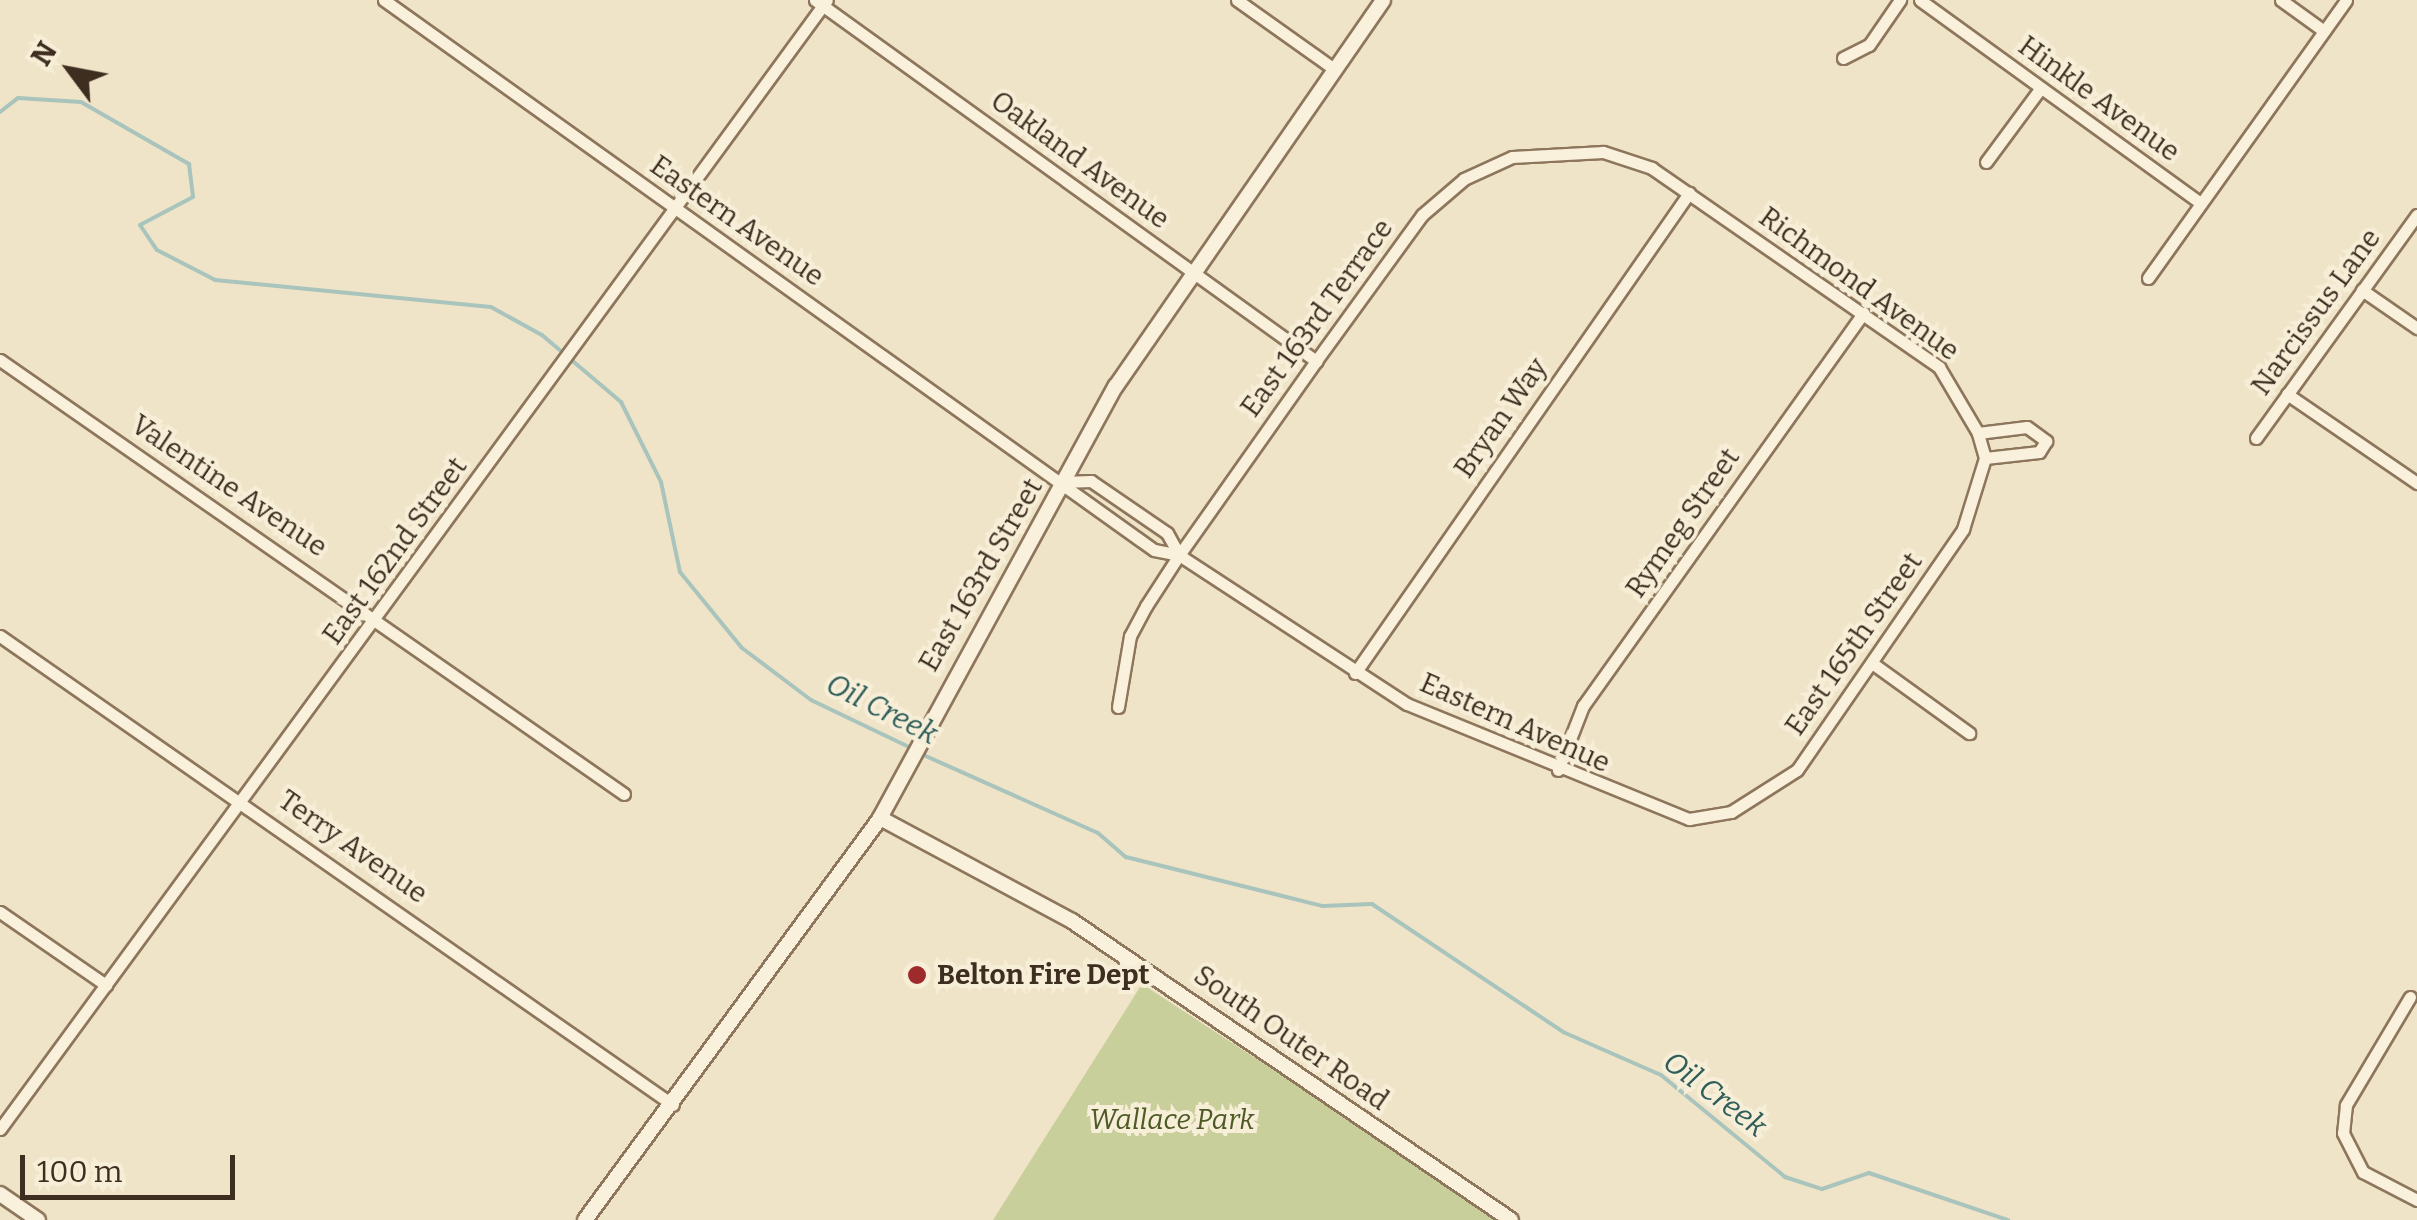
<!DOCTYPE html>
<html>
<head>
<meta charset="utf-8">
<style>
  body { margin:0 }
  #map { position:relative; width:2417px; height:1220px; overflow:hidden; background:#f0e4c8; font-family:Bitter,serif }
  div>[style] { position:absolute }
  .green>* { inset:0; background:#c9cf9b }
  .stream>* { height:4px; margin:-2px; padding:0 2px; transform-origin:2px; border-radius:2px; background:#a9c4bc }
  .roads { filter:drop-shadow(2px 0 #8d765c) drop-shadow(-2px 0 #8d765c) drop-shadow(0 2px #8d765c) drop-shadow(0 -2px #8d765c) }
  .minor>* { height:11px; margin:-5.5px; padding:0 5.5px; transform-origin:5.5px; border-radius:5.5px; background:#faf1dc }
  .tertiary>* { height:14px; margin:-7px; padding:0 7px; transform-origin:7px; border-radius:7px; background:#faf1dc }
  .dots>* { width:28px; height:28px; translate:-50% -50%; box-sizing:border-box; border:5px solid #f7eed8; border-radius:50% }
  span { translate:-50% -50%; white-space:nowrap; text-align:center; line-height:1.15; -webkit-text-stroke:8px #f7eed8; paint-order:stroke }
  .street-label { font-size:28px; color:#3d2e20 }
  .poi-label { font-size:28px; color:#3d2e20; font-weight:700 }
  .left { translate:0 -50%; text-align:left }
  .park-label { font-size:28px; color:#4d5a26; font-style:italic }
  .water-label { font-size:30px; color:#2f5d5a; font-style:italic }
  .north { position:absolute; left:20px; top:20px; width:100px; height:100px; -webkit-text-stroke:8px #f7eed8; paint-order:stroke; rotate:302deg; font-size:28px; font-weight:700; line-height:40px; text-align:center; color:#3d2e20 }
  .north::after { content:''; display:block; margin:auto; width:35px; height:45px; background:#3d2e20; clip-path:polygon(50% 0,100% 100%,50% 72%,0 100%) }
  .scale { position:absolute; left:20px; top:1155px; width:215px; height:45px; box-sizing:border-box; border:5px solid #3d2e20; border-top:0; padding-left:12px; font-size:30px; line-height:35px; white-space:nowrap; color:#3d2e20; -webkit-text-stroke:8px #f7eed8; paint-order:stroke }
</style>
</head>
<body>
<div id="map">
  <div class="green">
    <div style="clip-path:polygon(1142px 984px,1295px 1084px,1496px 1220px,993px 1220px)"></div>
  </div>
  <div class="stream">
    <div style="left:0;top:112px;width:23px;rotate:-38deg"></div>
    <div style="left:18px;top:98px;width:63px;rotate:3.6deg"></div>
    <div style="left:81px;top:102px;width:125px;rotate:29.9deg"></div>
    <div style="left:189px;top:164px;width:33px;rotate:83deg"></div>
    <div style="left:193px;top:197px;width:60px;rotate:152.2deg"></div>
    <div style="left:140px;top:225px;width:30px;rotate:56deg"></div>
    <div style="left:157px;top:250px;width:65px;rotate:27.3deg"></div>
    <div style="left:215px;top:280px;width:277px;rotate:5.6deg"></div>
    <div style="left:491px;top:307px;width:58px;rotate:28.8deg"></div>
    <div style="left:542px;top:335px;width:104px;rotate:40.3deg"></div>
    <div style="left:621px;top:402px;width:89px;rotate:63.4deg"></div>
    <div style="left:661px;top:482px;width:92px;rotate:78.1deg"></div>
    <div style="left:680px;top:572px;width:98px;rotate:50.8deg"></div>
    <div style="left:742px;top:648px;width:86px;rotate:37deg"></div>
    <div style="left:811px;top:700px;width:111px;rotate:25.6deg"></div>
    <div style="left:919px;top:753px;width:196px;rotate:24.1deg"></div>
    <div style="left:1098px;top:833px;width:37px;rotate:41deg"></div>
    <div style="left:1126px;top:857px;width:203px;rotate:14deg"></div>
    <div style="left:1323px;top:906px;width:49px;rotate:-2.3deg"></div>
    <div style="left:1372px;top:904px;width:230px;rotate:33.8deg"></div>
    <div style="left:1563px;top:1032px;width:107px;rotate:23.7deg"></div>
    <div style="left:1661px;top:1075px;width:161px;rotate:39.4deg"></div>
    <div style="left:1785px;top:1177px;width:39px;rotate:18deg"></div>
    <div style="left:1822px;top:1189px;width:50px;rotate:-18.8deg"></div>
    <div style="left:1869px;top:1173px;width:147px;rotate:18.7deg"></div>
  </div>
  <div class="roads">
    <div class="minor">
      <div style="left:384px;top:0;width:946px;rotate:35.54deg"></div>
      <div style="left:1154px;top:550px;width:25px;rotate:11deg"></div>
      <div style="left:1179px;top:555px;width:272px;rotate:33.2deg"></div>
      <div style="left:1407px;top:704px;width:305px;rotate:22.2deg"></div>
      <div style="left:1689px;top:819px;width:43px;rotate:-9.5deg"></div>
      <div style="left:1731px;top:812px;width:78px;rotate:-32.5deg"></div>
      <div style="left:1797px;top:770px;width:293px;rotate:-55.4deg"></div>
      <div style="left:1963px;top:529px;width:74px;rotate:-72.8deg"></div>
      <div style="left:1985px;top:458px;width:26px;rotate:-106deg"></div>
      <div style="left:1978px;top:433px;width:77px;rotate:-120.6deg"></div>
      <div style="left:1939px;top:367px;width:349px;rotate:-145.3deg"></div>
      <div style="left:1652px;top:168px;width:52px;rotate:-161.9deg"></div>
      <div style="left:1603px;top:152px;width:91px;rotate:176.9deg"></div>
      <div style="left:1512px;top:157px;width:53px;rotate:155.4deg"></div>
      <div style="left:1464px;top:179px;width:55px;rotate:139.4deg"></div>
      <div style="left:1422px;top:215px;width:180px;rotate:126deg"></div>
      <div style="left:1316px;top:361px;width:237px;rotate:125.2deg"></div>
      <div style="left:1179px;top:555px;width:61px;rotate:122.9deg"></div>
      <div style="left:1146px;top:606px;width:34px;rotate:118deg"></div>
      <div style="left:1130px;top:636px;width:72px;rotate:99.6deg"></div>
      <div style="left:815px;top:0;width:618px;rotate:35.77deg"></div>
      <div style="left:1237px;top:0;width:119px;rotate:35.4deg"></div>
      <div style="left:1920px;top:0;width:346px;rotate:35.9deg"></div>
      <div style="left:2281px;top:0;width:53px;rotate:35.8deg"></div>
      <div style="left:1843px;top:58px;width:29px;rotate:-27deg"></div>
      <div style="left:1869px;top:45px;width:55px;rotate:-55.4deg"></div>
      <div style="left:1986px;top:162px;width:91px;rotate:-53.5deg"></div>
      <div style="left:2148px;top:278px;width:341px;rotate:-54.5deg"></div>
      <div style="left:2362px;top:290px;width:67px;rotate:34.6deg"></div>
      <div style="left:0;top:360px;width:760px;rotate:34.82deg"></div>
      <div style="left:2287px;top:394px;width:158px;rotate:34.4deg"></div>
      <div style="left:1978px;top:433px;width:49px;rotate:-7deg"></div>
      <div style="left:2027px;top:427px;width:24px;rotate:36deg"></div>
      <div style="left:2046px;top:441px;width:13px;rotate:122deg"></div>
      <div style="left:2039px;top:452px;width:54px;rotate:173.7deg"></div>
      <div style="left:2256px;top:438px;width:275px;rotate:-54.2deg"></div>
      <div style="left:1062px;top:482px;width:29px;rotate:-2deg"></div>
      <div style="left:1091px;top:481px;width:92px;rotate:34.4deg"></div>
      <div style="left:1167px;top:533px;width:25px;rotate:61deg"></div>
      <div style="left:0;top:636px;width:820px;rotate:34.87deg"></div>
      <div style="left:1872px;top:663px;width:120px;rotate:35.8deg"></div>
      <div style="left:1355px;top:673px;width:585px;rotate:-55.17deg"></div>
      <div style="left:1558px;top:770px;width:69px;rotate:-68.7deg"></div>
      <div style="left:1583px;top:706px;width:483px;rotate:-54.5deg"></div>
      <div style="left:0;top:912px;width:129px;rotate:34.6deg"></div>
      <div style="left:2410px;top:997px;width:126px;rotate:120.7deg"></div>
      <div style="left:2346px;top:1105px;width:28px;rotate:96deg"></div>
      <div style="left:2343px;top:1133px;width:44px;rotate:62.9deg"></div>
      <div style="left:2363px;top:1172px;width:61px;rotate:27.4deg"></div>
      <div style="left:0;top:1129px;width:1399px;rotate:-53.78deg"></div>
    </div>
    <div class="tertiary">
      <div style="left:880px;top:818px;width:218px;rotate:28.2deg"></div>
      <div style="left:1072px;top:921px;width:531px;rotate:34.26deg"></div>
      <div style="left:0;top:1194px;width:46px;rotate:34.4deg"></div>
      <div style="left:585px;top:1220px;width:499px;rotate:-53.7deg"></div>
      <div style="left:880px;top:818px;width:492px;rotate:-61.4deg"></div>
      <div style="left:1116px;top:386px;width:469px;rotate:-55.3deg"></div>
    </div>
  </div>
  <div class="dots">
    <div style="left:917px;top:975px;background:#9e2a2b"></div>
  </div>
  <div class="street-label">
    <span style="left:2099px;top:99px;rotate:36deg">Hinkle Avenue</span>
    <span style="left:1080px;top:160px;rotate:36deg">Oakland Avenue</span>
    <span style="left:737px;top:221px;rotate:35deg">Eastern Avenue</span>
    <span style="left:1859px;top:284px;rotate:36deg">Richmond Avenue</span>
    <span style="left:2316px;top:312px;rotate:-54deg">Narcissus Lane</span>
    <span style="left:1317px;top:318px;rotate:-54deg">East 163rd Terrace</span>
    <span style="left:1501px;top:418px;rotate:-55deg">Bryan Way</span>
    <span style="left:229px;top:486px;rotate:34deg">Valentine Avenue</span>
    <span style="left:1683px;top:523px;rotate:-55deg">Rymeg Street</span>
    <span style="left:395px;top:551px;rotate:-54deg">East 162nd Street</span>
    <span style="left:981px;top:575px;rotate:-60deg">East 163rd Street</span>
    <span style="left:1854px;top:644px;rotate:-55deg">East 165th Street</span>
    <span style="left:1515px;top:723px;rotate:24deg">Eastern Avenue</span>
    <span style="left:353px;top:847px;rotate:35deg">Terry Avenue</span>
    <span style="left:1291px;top:1038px;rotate:35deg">South Outer Road</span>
  </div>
  <div class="poi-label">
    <span class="left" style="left:937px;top:975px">Belton Fire Dept</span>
  </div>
  <div class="park-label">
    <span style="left:1172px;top:1120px">Wallace Park</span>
  </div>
  <div class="water-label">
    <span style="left:882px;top:709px;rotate:27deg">Oil Creek</span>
    <span style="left:1715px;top:1094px;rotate:37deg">Oil Creek</span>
  </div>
  <div class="north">N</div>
  <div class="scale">100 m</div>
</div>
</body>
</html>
